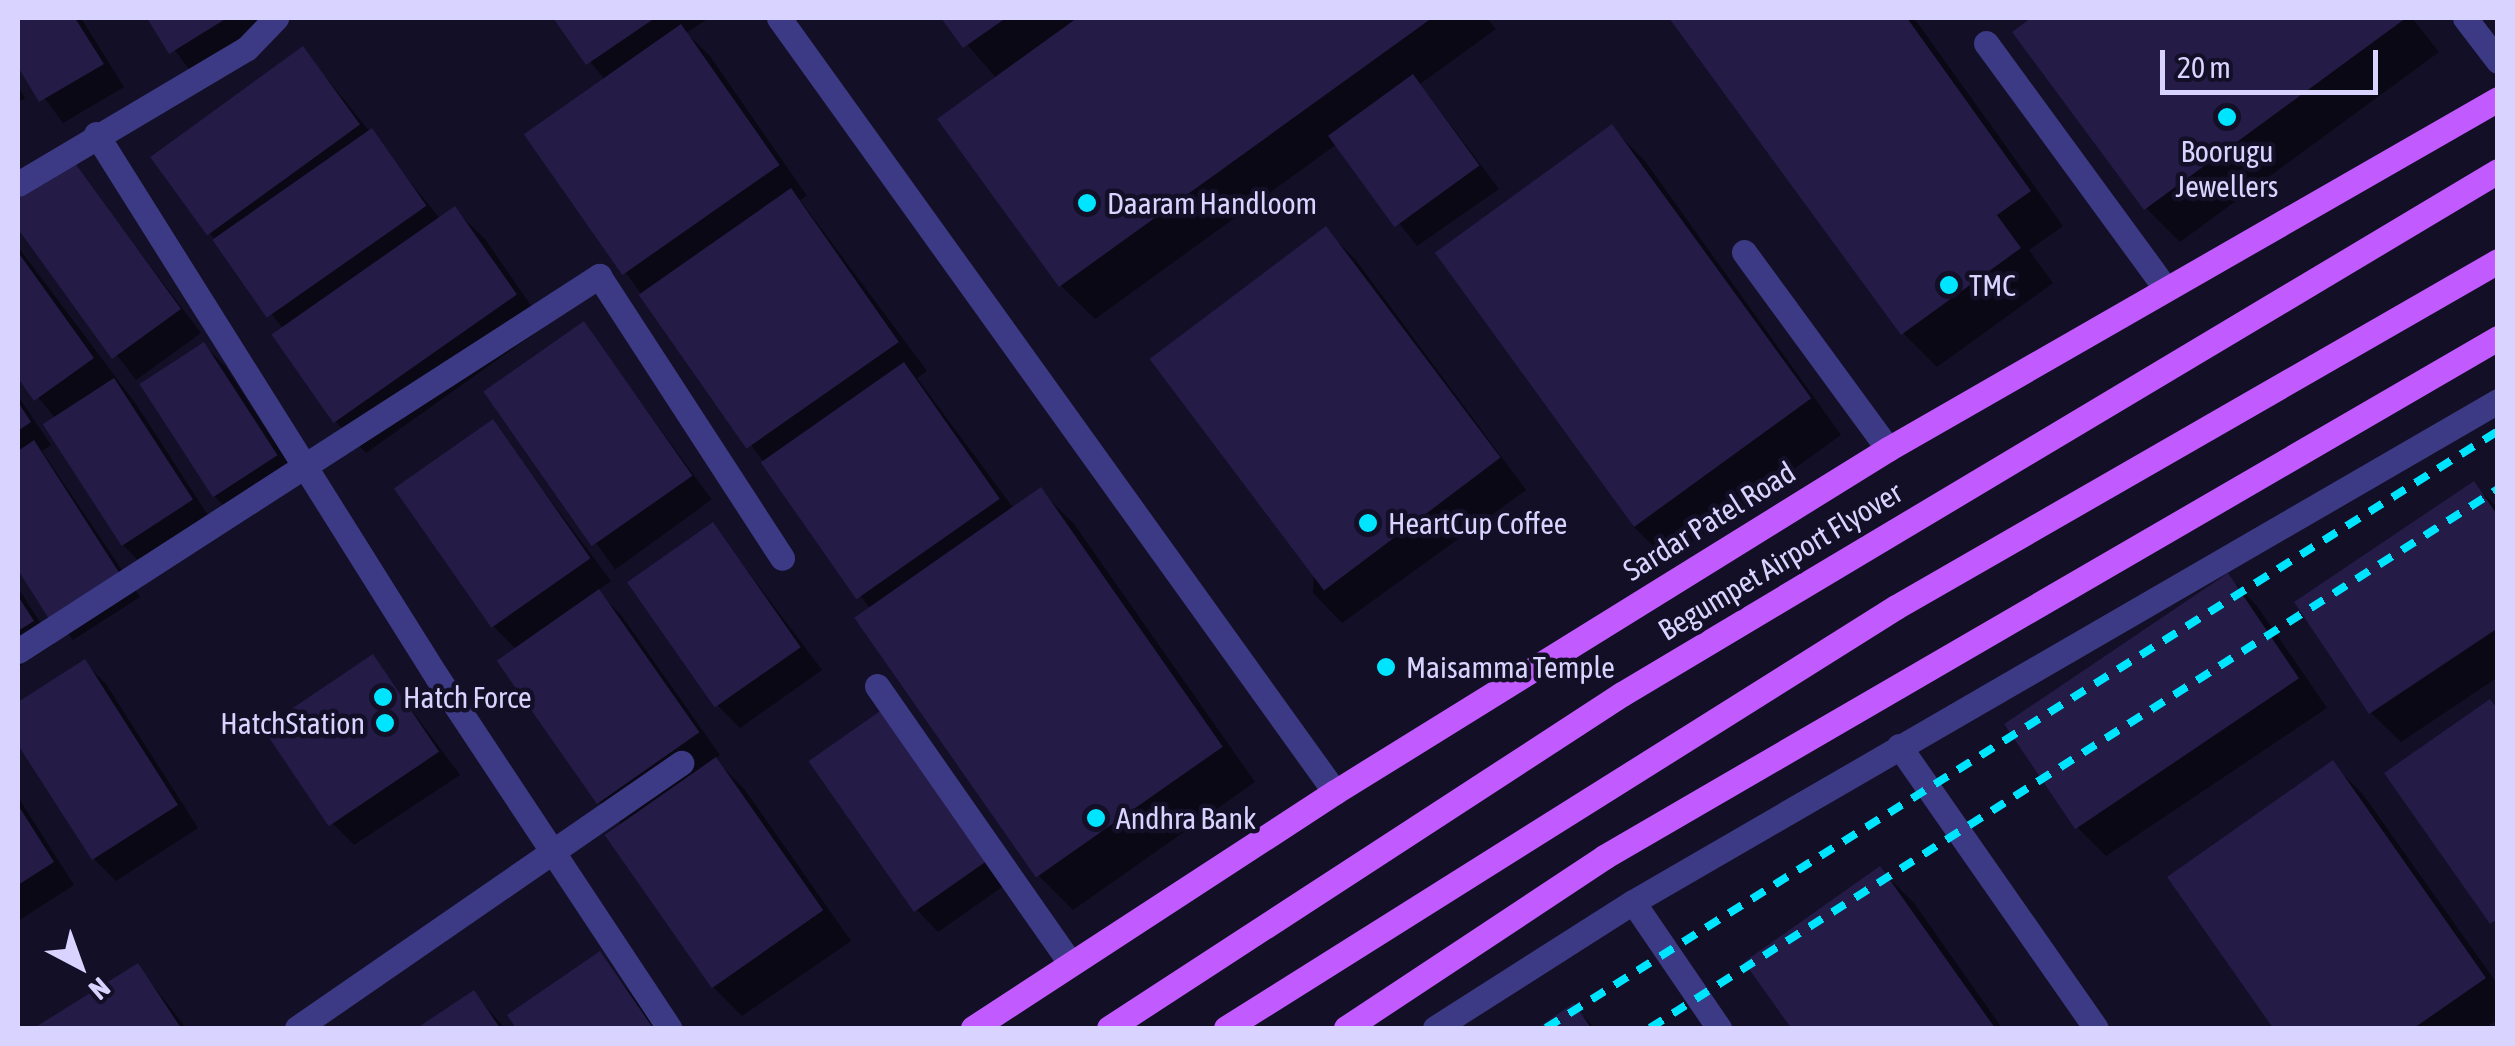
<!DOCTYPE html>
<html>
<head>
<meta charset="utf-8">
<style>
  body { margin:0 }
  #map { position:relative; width:2515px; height:1046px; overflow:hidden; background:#130f26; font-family:"Asap Condensed",sans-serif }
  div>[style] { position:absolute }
  .shadow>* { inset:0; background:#0007; transform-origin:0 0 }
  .building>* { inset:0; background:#241b47; transform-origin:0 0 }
  .minor>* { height:25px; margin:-12.5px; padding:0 12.5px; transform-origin:12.5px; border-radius:12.5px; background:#3d3a85 }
  .major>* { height:25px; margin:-12.5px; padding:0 12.5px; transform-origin:12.5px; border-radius:12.5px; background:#c25bff }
  .rail>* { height:8px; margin-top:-4px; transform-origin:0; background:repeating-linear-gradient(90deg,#00e5ff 0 15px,transparent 0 27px) }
  .dots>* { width:28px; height:28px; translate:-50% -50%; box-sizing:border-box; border:5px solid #130f26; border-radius:50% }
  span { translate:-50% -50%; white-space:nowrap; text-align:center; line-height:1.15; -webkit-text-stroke:9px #130f26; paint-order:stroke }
  .poi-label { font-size:30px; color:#d9d4ff }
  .left { translate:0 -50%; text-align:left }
  .right { translate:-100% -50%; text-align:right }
  .street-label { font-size:30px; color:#d9d4ff }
  .frame { position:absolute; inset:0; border:20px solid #d9d4ff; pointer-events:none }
  .north { position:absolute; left:30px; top:916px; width:100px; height:100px; -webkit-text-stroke:8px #130f26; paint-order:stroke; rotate:139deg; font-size:28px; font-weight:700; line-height:40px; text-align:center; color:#d9d4ff }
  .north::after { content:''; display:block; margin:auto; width:35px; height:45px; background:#d9d4ff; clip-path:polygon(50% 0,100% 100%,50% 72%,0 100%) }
  .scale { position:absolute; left:2160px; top:50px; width:218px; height:45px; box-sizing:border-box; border:5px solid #d9d4ff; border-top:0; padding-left:12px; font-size:30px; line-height:35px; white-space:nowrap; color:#d9d4ff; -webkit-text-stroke:8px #130f26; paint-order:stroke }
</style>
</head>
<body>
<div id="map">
  <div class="shadow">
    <div style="clip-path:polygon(18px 18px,81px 18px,124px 87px,63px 123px,18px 62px)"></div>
    <div style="clip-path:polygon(150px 18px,278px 18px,193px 74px)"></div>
    <div style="clip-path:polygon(556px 18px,709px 18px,686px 33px,710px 56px,807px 196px,800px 200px,927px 371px,917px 378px,1014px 509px,1040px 490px,1074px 524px,1255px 782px,1073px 910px,1039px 876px,871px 610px,626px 273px,605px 80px)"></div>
    <div style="clip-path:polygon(944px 18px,1487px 18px,1496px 29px,1420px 84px,1499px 189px,1417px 246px,1337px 144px,1095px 319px,1061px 286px,997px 79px)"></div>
    <div style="clip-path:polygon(1672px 18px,1914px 18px,2063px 226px,2029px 250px,2053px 283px,1937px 367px,1903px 333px)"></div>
    <div style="clip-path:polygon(2035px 18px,2412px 18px,2439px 52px,2180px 242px,2146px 208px,2016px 32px)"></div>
    <div style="clip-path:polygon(303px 49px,441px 220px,455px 210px,485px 239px,545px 326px,366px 453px,337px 423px,284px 330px,151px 156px)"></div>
    <div style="clip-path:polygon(18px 86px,25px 98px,18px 103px)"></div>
    <div style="clip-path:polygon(1611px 127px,1645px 161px,1841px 435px,1667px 560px,1633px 526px)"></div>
    <div style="clip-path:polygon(71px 162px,201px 333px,136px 380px,18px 225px,18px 202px)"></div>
    <div style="clip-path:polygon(1326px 230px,1355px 259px,1526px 490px,1342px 623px,1313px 593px)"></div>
    <div style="clip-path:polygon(18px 247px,136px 404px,213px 523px,145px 567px,123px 545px,56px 419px,18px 373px)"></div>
    <div style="left:584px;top:324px;width:217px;height:119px;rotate:54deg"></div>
    <div style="clip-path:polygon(204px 345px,226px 367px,298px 479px,237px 519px,214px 496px)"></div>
    <div style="clip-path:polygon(18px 396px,51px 445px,42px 451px,140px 597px,73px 640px,18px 566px)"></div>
    <div style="clip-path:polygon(492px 422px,611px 581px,597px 591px,621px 615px,720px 755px,715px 759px,745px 790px,851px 941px,742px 1016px,713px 987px,607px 836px,622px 825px,599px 802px,517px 650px,494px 627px)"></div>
    <div style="clip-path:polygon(2473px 484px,2498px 508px,2498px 677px,2401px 742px,2371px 713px)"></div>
    <div style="clip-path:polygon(713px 525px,822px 670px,740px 728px,718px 706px)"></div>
    <div style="clip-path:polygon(2228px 576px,2257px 606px,2327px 708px,2106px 856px,2076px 826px)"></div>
    <div style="clip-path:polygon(18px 588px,54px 644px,18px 667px)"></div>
    <div style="clip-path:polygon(373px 658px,460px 775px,354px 845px,332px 823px)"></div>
    <div style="clip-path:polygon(84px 662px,106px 684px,198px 828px,116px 881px,94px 859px,18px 740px,18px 705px)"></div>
    <div style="clip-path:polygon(905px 734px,1008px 883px,938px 932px,916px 909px)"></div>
    <div style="clip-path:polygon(2332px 764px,2362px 793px,2498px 985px,2498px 1020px,2485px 1028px,2276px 1028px,2170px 878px)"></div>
    <div style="clip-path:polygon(18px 797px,74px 885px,18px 921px)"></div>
    <div style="clip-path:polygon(1880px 869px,1914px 903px,2002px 1028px,1794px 1028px,1747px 962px)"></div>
    <div style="clip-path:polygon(600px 955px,658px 1028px,519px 1028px,510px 1016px)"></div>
    <div style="clip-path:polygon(138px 966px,186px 1028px,40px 1028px)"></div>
    <div style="clip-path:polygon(473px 993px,505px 1028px,421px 1028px)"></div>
    <div style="clip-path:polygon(1574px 1007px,1595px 1028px,1541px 1028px)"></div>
  </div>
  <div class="building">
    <div style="clip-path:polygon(18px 18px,75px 18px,104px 64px,39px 102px,18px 67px)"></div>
    <div style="clip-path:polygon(147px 18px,227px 18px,169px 54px)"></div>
    <div style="clip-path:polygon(553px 18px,655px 18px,586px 65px)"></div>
    <div style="clip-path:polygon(941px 18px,1006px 18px,963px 48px)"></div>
    <div style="clip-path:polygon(1077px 18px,1432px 18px,1059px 287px,937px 119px)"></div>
    <div style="clip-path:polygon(1669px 18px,1907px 18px,2031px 191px,1997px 215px,2021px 248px,1901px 335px)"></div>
    <div style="clip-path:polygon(2031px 18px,2406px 18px,2144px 210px,2012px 32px)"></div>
    <div style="left:681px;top:24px;width:172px;height:192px;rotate:55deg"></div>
    <div style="left:303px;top:46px;width:97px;height:189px;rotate:54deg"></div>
    <div style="left:1413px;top:74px;width:113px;height:105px;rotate:54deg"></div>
    <div style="left:1612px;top:124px;width:339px;height:219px;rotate:54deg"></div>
    <div style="left:372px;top:128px;width:95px;height:195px;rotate:55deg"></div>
    <div style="clip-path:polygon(72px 159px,181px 309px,112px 359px,18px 229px,18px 199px)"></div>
    <div style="left:791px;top:188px;width:188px;height:186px;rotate:55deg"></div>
    <div style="left:455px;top:206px;width:108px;height:224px;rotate:55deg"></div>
    <div style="left:1326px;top:226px;width:290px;height:221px;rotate:53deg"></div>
    <div style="clip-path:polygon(18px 252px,94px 358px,34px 401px,18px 378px)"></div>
    <div style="left:584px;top:321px;width:189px;height:123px;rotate:55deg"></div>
    <div style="left:204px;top:342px;width:135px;height:77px;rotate:57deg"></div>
    <div style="left:904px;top:362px;width:167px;height:175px;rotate:55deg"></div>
    <div style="left:114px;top:378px;width:145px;height:85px;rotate:57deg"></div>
    <div style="clip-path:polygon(18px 402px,31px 422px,18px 431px)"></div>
    <div style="left:493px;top:419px;width:170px;height:121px;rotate:55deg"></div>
    <div style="clip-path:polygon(34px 440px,120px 574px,49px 619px,18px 570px,18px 451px)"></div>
    <div style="clip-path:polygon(2474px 481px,2498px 516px,2498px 628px,2369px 714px,2294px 602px)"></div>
    <div style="left:1041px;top:487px;width:317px;height:228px;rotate:55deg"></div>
    <div style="left:713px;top:522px;width:153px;height:105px;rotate:55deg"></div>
    <div style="left:2228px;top:573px;width:127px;height:270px;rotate:56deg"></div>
    <div style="left:599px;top:589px;width:175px;height:125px;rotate:55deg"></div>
    <div style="clip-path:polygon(18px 596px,34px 621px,18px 631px)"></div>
    <div style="left:373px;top:654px;width:118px;height:133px;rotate:56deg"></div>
    <div style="clip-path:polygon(85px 659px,178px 805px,92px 860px,18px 745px,18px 702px)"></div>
    <div style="clip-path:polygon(2490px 699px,2498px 710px,2498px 919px,2490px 924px,2384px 773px)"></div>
    <div style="left:883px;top:709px;width:184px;height:91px;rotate:55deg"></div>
    <div style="left:716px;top:757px;width:187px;height:136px;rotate:55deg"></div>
    <div style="clip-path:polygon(2333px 760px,2486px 978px,2414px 1028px,2273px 1028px,2167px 877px)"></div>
    <div style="clip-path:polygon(18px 805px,54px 862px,18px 885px)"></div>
    <div style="clip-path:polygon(1880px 866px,1995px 1028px,1791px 1028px,1744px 962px)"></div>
    <div style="clip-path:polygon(600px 951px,653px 1028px,516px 1028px,507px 1015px)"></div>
    <div style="clip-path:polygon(138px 963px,181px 1028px,34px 1028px)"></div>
    <div style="clip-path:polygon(474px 990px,500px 1028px,417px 1028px)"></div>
    <div style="clip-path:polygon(1574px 1003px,1591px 1028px,1537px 1028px)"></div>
  </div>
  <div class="minor">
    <div style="left:779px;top:18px;width:953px;rotate:54.31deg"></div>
    <div style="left:2465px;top:18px;width:54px;rotate:52.5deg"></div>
    <div style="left:1986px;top:43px;width:303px;rotate:53.8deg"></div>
    <div style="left:96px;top:134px;width:641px;rotate:57.87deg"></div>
    <div style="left:437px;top:677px;width:421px;rotate:56.5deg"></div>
    <div style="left:18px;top:184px;width:266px;rotate:-30.7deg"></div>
    <div style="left:247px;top:48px;width:42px;rotate:-46deg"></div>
    <div style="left:1744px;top:252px;width:244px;rotate:53.8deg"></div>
    <div style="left:18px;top:651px;width:692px;rotate:-32.84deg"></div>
    <div style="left:599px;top:276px;width:336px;rotate:57deg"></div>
    <div style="left:877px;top:686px;width:338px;rotate:55.1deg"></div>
    <div style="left:1899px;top:746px;width:344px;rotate:55.1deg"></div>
    <div style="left:1633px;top:902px;width:153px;rotate:55.7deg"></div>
    <div style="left:297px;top:1028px;width:467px;rotate:-34.6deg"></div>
    <div style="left:1435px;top:1028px;width:235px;rotate:-32.5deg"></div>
    <div style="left:1633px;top:902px;width:1000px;rotate:-30.08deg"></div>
  </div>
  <div class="major">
    <div style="left:973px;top:1028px;width:432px;rotate:-33.1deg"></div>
    <div style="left:1335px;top:792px;width:651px;rotate:-31.81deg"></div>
    <div style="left:1888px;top:449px;width:703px;rotate:-29.85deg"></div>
    <div style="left:1109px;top:1028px;width:612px;rotate:-33.07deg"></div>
    <div style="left:1622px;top:694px;width:1020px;rotate:-30.84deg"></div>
    <div style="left:1226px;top:1028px;width:791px;rotate:-32.14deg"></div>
    <div style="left:1896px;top:607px;width:694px;rotate:-29.89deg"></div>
    <div style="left:1346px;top:1028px;width:310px;rotate:-33.5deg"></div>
    <div style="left:1604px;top:857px;width:1034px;rotate:-30.14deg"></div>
  </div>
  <div class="rail">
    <div style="left:1546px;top:1028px;width:1124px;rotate:-32.09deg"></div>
    <div style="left:1650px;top:1028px;width:1005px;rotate:-32.44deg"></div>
  </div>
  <div class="dots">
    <div style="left:2227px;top:117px;background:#00e5ff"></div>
    <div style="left:1087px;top:203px;background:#00e5ff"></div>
    <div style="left:1949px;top:285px;background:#00e5ff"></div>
    <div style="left:1368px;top:523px;background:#00e5ff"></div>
    <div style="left:1386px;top:667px;background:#00e5ff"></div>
    <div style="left:383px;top:697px;background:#00e5ff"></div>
    <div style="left:385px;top:723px;background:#00e5ff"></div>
    <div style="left:1096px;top:818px;background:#00e5ff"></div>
  </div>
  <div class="poi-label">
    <span style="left:2227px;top:168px">Boorugu<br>Jewellers</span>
    <span class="left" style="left:1107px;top:203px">Daaram Handloom</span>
    <span class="left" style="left:1969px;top:285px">TMC</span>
    <span class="left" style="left:1388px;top:523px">HeartCup Coffee</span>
    <span class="left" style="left:1406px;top:667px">Maisamma Temple</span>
    <span class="left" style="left:403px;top:697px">Hatch Force</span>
    <span class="right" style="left:365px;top:723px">HatchStation</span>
    <span class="left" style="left:1116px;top:818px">Andhra Bank</span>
  </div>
  <div class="street-label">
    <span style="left:1709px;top:521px;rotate:-32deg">Sardar Patel Road</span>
    <span style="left:1780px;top:561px;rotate:-31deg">Begumpet Airport Flyover</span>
  </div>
  <div class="frame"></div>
  <div class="north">N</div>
  <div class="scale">20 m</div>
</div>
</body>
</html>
